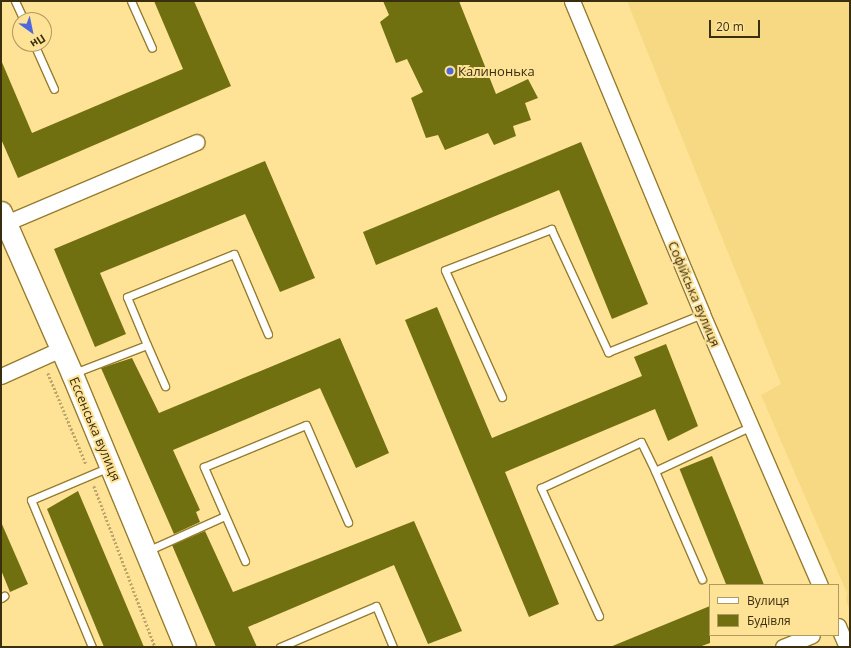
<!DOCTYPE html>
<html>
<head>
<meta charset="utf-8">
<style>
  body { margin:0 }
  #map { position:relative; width:851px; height:648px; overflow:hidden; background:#fee296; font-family:"Open Sans",sans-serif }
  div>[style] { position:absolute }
  .built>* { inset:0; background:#f7d883 }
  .building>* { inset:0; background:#707010; transform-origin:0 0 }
  .path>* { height:2.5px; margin-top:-1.25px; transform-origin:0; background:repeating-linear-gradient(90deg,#bba568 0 2px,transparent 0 4px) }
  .roads { filter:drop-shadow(1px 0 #977d30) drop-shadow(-1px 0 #977d30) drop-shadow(0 1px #977d30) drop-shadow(0 -1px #977d30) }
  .lane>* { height:7px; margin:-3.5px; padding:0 3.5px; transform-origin:3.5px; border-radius:3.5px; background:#fff }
  .street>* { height:15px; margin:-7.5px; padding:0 7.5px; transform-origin:7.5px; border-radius:7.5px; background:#fff }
  .secondary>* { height:21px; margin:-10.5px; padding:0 10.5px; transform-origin:10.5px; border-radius:10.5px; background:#fff }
  .dots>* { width:11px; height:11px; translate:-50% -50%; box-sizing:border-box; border:2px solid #fee296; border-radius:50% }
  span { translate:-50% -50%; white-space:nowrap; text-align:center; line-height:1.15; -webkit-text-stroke:4px #fee296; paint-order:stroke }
  .poi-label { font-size:13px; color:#392e0e }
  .left { translate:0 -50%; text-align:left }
  .street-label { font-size:13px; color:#392e0e }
  .frame { position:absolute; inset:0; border:2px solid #392e0e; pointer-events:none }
  .legend { position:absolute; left:709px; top:584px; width:130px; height:52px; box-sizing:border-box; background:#fee296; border:1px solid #af9a60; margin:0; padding:5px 7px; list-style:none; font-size:12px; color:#392e0e }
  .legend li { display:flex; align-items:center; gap:8px; height:20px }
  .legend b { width:20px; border:1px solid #af9a60 }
  .north { position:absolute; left:12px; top:12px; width:40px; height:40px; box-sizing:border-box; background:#fee296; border:1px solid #af9a60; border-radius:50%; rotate:147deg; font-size:11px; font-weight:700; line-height:16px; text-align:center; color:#392e0e }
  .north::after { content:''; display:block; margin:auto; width:14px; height:18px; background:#4e69de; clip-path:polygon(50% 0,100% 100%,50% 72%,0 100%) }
  .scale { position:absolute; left:709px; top:20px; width:51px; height:18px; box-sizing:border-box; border:2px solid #392e0e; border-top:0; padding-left:5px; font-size:12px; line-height:14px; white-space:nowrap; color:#392e0e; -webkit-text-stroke:3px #fee296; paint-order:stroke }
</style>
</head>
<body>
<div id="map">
  <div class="built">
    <div style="clip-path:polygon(627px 1px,850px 1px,850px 611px,846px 600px,847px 593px,761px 395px,781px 384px)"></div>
  </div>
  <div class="building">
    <div style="clip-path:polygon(154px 1px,194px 1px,231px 86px,18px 178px,1px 139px,1px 60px,32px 133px,183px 69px)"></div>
    <div style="clip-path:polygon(383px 1px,459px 1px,496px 94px,528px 79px,538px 98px,525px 103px,531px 120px,513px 126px,516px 136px,494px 145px,488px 133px,445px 150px,438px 135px,426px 138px,411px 98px,423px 92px,407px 59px,396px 63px,380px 22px,389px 15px)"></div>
    <div style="clip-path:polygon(581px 142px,648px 304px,612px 319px,559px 190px,376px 265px,363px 232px)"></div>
    <div style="clip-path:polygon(265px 161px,315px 278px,280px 292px,245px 214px,100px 273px,126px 334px,95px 347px,54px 249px)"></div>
    <div style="clip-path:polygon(437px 307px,492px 438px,642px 376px,634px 357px,666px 344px,698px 426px,668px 441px,655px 409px,505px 472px,559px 604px,529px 617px,405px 320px)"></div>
    <div style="clip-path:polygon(340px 338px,389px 453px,356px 468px,320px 388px,173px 450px,200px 510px,196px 512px,200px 522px,174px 534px,101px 368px,132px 358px,159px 413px)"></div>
    <div style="left:712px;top:456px;width:139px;height:35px;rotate:68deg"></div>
    <div style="clip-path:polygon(78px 491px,144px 647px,104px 647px,47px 509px)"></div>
    <div style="clip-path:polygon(414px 521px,462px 631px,428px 644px,394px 565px,248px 627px,257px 647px,216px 647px,172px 545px,205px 531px,233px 592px)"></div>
    <div style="clip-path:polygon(1px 522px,28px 584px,10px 592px,1px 570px)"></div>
    <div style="clip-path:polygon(710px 606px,710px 643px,699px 647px,610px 647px)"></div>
  </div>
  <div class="path">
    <div style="left:48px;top:373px;width:99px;rotate:67.3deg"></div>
    <div style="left:94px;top:486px;width:172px;rotate:69.2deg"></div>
  </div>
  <div class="roads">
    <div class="lane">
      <div style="left:15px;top:1px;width:21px;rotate:65deg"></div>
      <div style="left:131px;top:1px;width:51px;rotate:65.9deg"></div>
      <div style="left:34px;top:44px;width:49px;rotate:66deg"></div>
      <div style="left:147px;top:345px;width:45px;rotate:66.3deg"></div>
      <div style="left:74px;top:373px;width:78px;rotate:-21deg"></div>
      <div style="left:147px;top:345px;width:52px;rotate:-112.6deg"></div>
      <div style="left:127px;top:297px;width:115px;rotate:-21.9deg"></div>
      <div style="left:234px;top:254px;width:87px;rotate:67deg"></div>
      <div style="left:502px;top:397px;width:139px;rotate:-114.2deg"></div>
      <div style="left:445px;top:270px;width:114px;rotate:-21.1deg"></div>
      <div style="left:551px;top:229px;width:136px;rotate:65.1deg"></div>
      <div style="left:608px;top:352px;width:101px;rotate:-22deg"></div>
      <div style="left:655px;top:471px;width:118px;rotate:66.5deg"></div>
      <div style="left:147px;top:551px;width:85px;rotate:-24.2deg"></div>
      <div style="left:245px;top:561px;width:103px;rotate:-113.6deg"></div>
      <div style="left:204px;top:467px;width:110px;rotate:-22.4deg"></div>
      <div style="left:306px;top:425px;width:106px;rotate:66.6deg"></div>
      <div style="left:1px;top:598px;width:4px;rotate:-34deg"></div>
      <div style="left:599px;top:616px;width:141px;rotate:-114.4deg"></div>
      <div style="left:541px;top:488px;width:110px;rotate:-24.7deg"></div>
      <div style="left:641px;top:442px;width:32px;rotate:64deg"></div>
      <div style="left:655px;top:471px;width:107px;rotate:-24.9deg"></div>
      <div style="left:92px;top:647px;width:159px;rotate:-112.5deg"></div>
      <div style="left:31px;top:500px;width:85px;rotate:-22.9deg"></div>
      <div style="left:280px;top:647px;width:104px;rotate:-23.1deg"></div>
      <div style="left:376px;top:606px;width:44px;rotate:67.5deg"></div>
    </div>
    <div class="street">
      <div style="left:572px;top:1px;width:339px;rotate:67.4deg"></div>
      <div style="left:702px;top:314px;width:296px;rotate:66.5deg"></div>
      <div style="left:6px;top:223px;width:207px;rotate:-23deg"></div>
      <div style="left:1px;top:376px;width:66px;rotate:-24.2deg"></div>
      <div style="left:838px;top:626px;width:23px;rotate:67deg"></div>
      <div style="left:783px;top:647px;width:31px;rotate:-22deg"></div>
    </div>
    <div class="secondary">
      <div style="left:1px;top:212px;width:177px;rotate:66.3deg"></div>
      <div style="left:72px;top:374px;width:295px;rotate:67.5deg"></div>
    </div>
  </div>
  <div class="dots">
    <div style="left:450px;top:71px;background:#4e69de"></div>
  </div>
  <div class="poi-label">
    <span class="left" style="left:458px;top:71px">Калинонька</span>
  </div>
  <div class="street-label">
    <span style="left:694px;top:294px;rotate:67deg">Софійська вулиця</span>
    <span style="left:95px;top:429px;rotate:67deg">Ессенська вулиця</span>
  </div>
  <div class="frame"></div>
  <ul class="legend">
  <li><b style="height:5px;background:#fff"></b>Вулиця</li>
  <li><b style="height:11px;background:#707010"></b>Будівля</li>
  </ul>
  <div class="north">Пн</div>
  <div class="scale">20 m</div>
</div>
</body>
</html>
